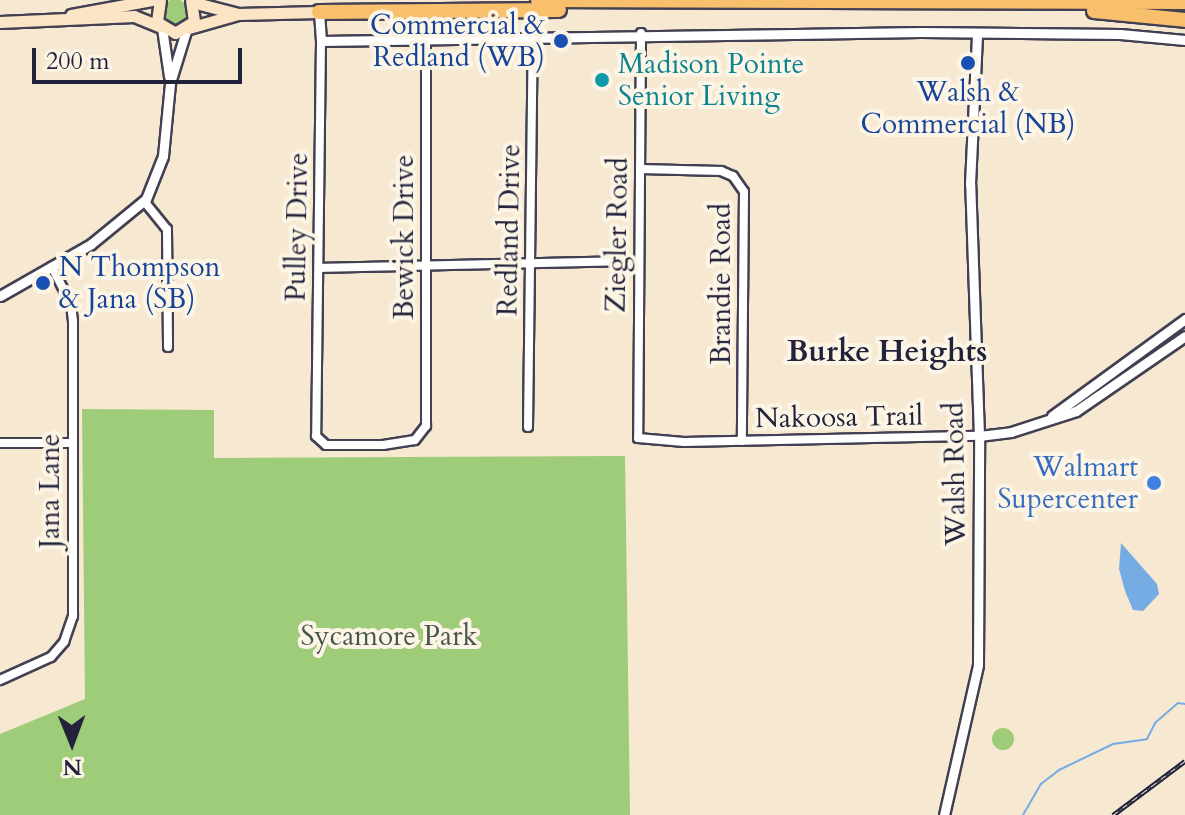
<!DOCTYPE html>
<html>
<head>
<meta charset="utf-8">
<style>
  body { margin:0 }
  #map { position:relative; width:1185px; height:815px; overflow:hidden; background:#f7e8d1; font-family:Cardo,serif }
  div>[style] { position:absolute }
  .green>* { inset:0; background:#9ecc79 }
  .round { border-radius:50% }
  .water>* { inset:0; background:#76ace4 }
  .stream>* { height:2px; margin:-1px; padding:0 1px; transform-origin:1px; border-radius:1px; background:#76ace4 }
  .roads { filter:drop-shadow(2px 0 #424052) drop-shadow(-2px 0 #424052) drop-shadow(0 2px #424052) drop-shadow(0 -2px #424052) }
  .minor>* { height:8px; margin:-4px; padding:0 4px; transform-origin:4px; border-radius:4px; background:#fff }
  .tertiary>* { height:9px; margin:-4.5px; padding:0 4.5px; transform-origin:4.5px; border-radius:4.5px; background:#fff }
  .secondary>* { height:11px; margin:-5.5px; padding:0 5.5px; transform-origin:5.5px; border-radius:5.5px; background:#fce5c4 }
  .motorway>* { height:14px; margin:-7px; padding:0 7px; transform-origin:7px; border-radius:7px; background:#f8bf6c }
  .rail>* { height:5px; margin-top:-2.5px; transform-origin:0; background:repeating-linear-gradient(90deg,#fcf5e5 0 6px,#22223b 0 12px); box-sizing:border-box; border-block:2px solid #22223b }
  .dots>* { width:22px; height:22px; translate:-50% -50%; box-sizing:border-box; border:4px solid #fcf5e5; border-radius:50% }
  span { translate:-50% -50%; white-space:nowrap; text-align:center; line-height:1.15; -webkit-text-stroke:8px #fcf5e5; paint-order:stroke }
  .transit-label { font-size:28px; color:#164399 }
  .right { translate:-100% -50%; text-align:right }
  .left { translate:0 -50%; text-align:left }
  .culture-label { font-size:28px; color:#0d838f }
  .street-label { font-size:28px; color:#22223b }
  .shop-label { font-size:28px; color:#366cbe }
  .park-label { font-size:28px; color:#47554e }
  .neighbourhood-label { font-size:30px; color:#22223b; font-weight:700 }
  .north { position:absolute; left:32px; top:703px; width:80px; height:80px; -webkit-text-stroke:6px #fcf5e5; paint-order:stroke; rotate:179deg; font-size:22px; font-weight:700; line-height:32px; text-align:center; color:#22223b }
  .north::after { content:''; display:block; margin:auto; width:28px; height:36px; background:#22223b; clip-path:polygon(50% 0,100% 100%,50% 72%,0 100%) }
  .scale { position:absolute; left:32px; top:48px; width:210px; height:36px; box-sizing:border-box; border:4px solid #22223b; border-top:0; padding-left:10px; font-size:24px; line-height:28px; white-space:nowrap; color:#22223b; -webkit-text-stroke:6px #fcf5e5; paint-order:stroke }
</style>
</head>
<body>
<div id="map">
  <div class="green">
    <div class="round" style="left:162px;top:-1px;width:26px;height:26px"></div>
    <div style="clip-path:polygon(82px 409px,214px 410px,214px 458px,625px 456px,630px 815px,0 815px,0 734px,85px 699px)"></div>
    <div class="round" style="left:992px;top:728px;width:22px;height:22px"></div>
  </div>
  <div class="water">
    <div style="clip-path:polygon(1121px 543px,1157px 584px,1159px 594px,1143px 611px,1133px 610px,1125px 591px,1119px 569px)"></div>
  </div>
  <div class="stream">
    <div style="left:1023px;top:815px;width:36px;rotate:-60deg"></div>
    <div style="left:1041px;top:784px;width:23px;rotate:-38deg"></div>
    <div style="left:1059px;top:770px;width:60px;rotate:-25.7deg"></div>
    <div style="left:1113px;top:744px;width:34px;rotate:-8deg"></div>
    <div style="left:1147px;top:739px;width:18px;rotate:-63deg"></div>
    <div style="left:1155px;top:723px;width:30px;rotate:-41deg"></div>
    <div style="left:1178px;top:703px;width:7px;rotate:8deg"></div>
  </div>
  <div class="roads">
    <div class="minor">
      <div style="left:641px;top:33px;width:405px;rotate:90.4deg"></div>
      <div style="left:638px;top:438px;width:46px;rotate:5deg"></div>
      <div style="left:684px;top:442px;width:295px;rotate:-1.2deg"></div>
      <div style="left:321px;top:41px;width:395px;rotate:90.7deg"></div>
      <div style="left:316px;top:436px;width:13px;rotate:42deg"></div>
      <div style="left:326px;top:445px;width:57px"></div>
      <div style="left:383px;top:445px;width:32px;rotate:-9deg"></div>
      <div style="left:415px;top:440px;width:18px;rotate:-52deg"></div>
      <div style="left:426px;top:426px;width:389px;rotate:-90deg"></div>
      <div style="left:640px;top:169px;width:81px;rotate:1.4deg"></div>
      <div style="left:721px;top:171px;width:13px;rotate:23deg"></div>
      <div style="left:733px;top:176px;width:19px;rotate:55deg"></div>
      <div style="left:744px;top:192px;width:249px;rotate:90.5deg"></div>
      <div style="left:144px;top:201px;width:36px;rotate:51deg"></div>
      <div style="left:167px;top:229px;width:118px;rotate:89.5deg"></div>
      <div style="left:320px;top:268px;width:318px;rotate:-1.3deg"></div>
      <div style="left:528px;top:427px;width:392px;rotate:-89.3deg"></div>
      <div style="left:0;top:443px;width:71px"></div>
      <div style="left:0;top:680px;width:56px;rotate:-24.3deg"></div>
      <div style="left:51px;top:657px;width:20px;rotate:-49deg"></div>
      <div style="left:64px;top:642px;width:28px;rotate:-71deg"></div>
      <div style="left:73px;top:616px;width:295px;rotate:-90deg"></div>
      <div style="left:73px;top:321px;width:17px;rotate:-97deg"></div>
      <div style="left:71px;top:304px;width:42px;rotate:-117.2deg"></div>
    </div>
    <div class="tertiary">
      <div style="left:319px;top:12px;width:29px;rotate:86deg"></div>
      <div style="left:321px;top:41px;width:600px;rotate:-0.86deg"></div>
      <div style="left:921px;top:32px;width:199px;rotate:0.6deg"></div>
      <div style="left:1120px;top:34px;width:65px;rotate:5.3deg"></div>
      <div style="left:162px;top:28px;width:49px;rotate:81.7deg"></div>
      <div style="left:0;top:296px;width:105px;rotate:-29.7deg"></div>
      <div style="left:91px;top:244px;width:71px;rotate:-39.3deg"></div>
      <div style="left:146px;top:199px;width:46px;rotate:-68.4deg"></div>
      <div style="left:163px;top:156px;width:73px;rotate:-84.5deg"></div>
      <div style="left:170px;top:83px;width:54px;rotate:-72.9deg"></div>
      <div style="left:1052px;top:416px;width:165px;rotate:-36.1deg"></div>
      <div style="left:979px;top:436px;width:32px;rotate:-7deg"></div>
      <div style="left:1011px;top:432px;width:68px;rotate:-17.9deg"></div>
      <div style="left:1076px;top:411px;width:132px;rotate:-34.5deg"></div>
      <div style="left:944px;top:815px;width:154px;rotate:-77.2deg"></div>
      <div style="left:978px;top:665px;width:229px;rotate:-89.7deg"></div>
      <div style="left:979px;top:436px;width:252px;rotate:-92deg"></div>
      <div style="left:970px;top:184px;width:151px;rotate:-87.3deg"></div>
    </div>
    <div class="secondary">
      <div style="left:160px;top:0;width:22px;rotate:98deg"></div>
      <div style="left:157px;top:22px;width:21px;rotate:31deg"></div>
      <div style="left:175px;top:33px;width:22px;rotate:-32deg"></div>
      <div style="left:194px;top:21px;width:21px;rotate:-98deg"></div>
      <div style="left:192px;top:2px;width:48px;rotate:14.6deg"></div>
      <div style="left:238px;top:14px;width:81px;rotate:-1.4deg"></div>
      <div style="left:71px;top:15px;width:82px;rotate:-10.5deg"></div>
      <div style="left:0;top:22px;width:134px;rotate:-2.6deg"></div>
      <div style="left:134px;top:16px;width:27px;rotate:22deg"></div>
      <div style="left:189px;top:28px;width:51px;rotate:-15.9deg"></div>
    </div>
    <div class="motorway">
      <div style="left:538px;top:0;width:647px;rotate:0.18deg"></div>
      <div style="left:1094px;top:11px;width:91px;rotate:5.6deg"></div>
      <div style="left:319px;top:12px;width:240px;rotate:-0.5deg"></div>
    </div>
  </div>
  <div class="rail">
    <div style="left:1113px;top:815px;width:90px;rotate:-36.9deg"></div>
  </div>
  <div class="dots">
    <div style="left:561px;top:41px;background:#1a4fb4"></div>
    <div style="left:968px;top:63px;background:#1a4fb4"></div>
    <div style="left:602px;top:80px;background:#0f9aa8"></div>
    <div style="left:43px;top:283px;background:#1a4fb4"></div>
    <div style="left:1154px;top:483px;background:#3f7fe0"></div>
  </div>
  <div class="transit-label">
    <span class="right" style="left:545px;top:41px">Commercial &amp;<br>Redland (WB)</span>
    <span style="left:968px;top:108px">Walsh &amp;<br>Commercial (NB)</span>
    <span class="left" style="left:59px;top:283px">N Thompson<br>&amp; Jana (SB)</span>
  </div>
  <div class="culture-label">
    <span class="left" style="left:618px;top:80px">Madison Pointe<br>Senior Living</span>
  </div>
  <div class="street-label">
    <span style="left:297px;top:227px;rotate:-89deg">Pulley Drive</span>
    <span style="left:509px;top:230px;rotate:-89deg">Redland Drive</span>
    <span style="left:617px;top:235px;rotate:-89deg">Ziegler Road</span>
    <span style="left:404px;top:237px;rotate:-90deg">Bewick Drive</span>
    <span style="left:721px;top:284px;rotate:-90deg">Brandie Road</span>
    <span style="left:839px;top:417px;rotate:-1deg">Nakoosa Trail</span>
    <span style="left:955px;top:474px;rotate:-91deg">Walsh Road</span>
    <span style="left:50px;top:491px;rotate:-90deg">Jana Lane</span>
  </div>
  <div class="shop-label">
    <span class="right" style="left:1138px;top:483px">Walmart<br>Supercenter</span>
  </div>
  <div class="park-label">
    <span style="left:389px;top:636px">Sycamore Park</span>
  </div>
  <div class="neighbourhood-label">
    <span style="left:887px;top:352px">Burke Heights</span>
  </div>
  <div class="north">N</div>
  <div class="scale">200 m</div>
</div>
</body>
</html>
